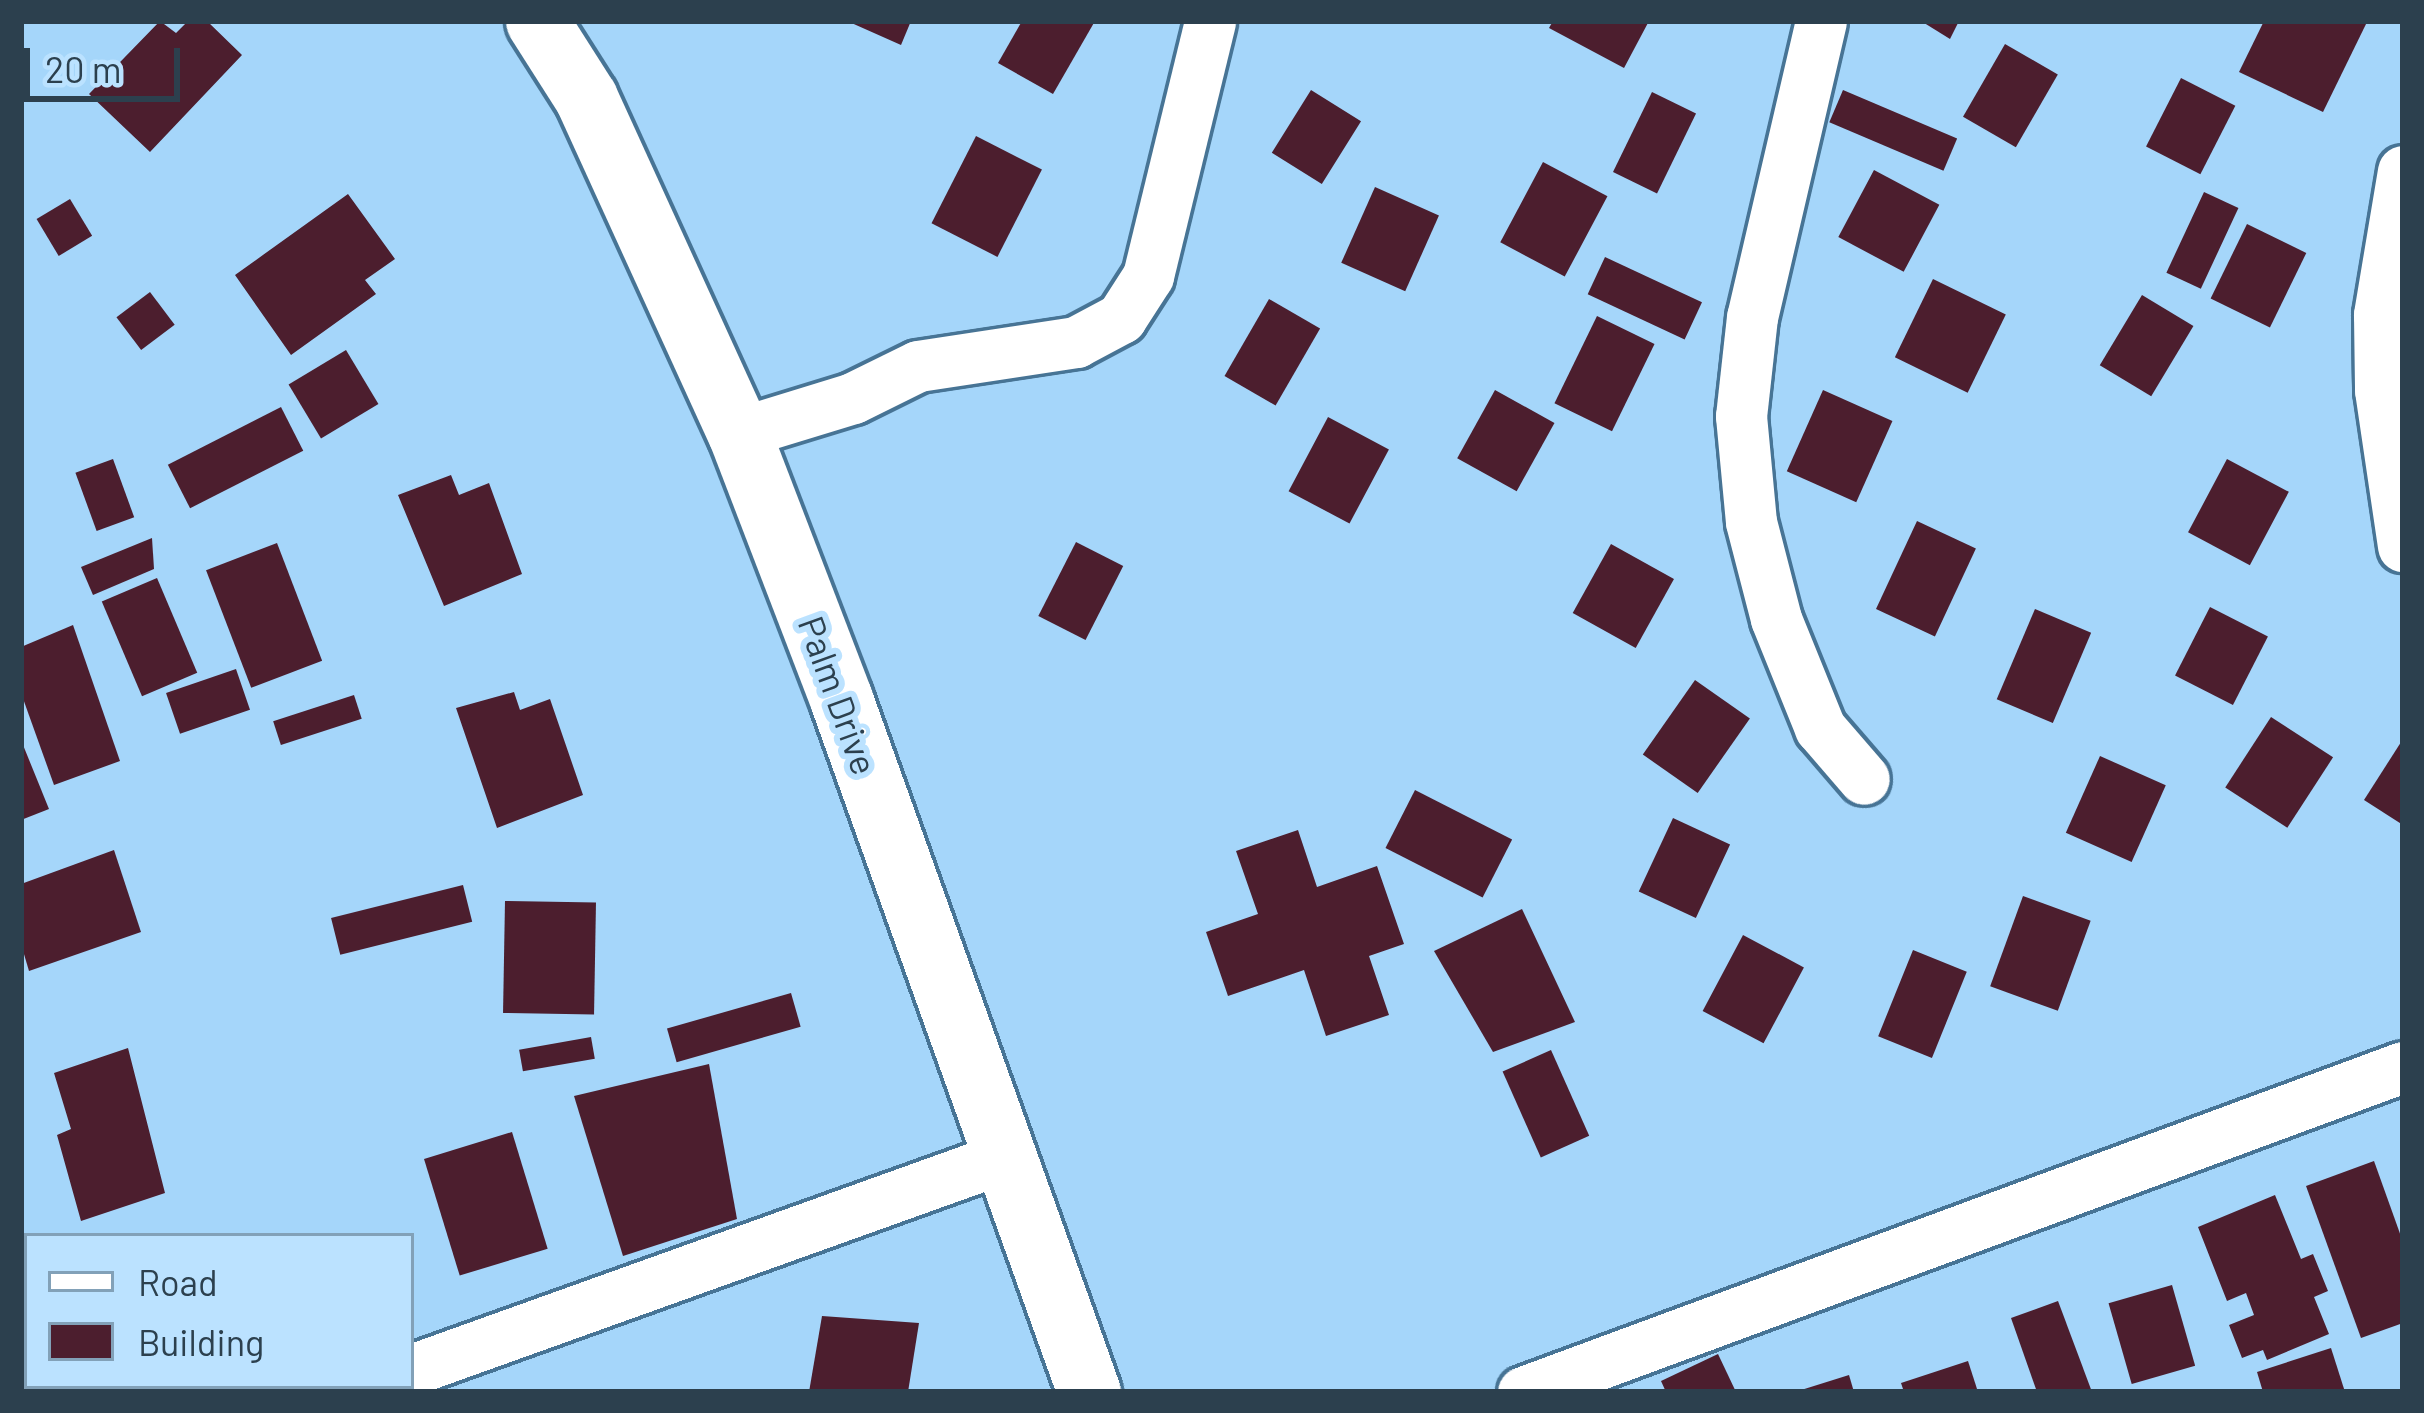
<!DOCTYPE html>
<html>
<head>
<meta charset="utf-8">
<style>
  body { margin:0 }
  #map { position:relative; width:2424px; height:1413px; overflow:hidden; background:#a5d6fa; font-family:Barlow,sans-serif }
  div>[style] { position:absolute }
  .building>* { inset:0; background:#4c1e2e; transform-origin:0 0 }
  .roads { filter:drop-shadow(3px 0 #477495) drop-shadow(-3px 0 #477495) drop-shadow(0 3px #477495) drop-shadow(0 -3px #477495) }
  .minor>* { height:51px; margin:-25.5px; padding:0 25.5px; transform-origin:25.5px; border-radius:25.5px; background:#fff }
  .tertiary>* { height:63px; margin:-31.5px; padding:0 31.5px; transform-origin:31.5px; border-radius:31.5px; background:#fff }
  span { translate:-50% -50%; white-space:nowrap; text-align:center; line-height:1.15; -webkit-text-stroke:12px #bbe2ff; paint-order:stroke }
  .street-label { font-size:36px; color:#2c404e }
  .frame { position:absolute; inset:0; border:24px solid #2c404e; pointer-events:none }
  .legend { position:absolute; left:24px; top:1233px; width:390px; height:156px; box-sizing:border-box; background:#bbe2ff; border:3px solid #82a1b8; margin:0; padding:15px 21px; list-style:none; font-size:36px; color:#2c404e }
  .legend li { display:flex; align-items:center; gap:24px; height:60px }
  .legend b { width:60px; border:3px solid #82a1b8 }
  .scale { position:absolute; left:24px; top:48px; width:156px; height:54px; box-sizing:border-box; border:6px solid #2c404e; border-top:0; padding-left:15px; font-size:36px; line-height:42px; white-space:nowrap; color:#2c404e; -webkit-text-stroke:9px #bbe2ff; paint-order:stroke }
</style>
</head>
<body>
<div id="map">
  <div class="building">
    <div style="clip-path:polygon(160px 21px,176px 33px,188px 21px,207px 21px,242px 55px,150px 152px,89px 94px)"></div>
    <div style="clip-path:polygon(847px 21px,911px 21px,901px 45px)"></div>
    <div style="clip-path:polygon(1022px 21px,1095px 21px,1053px 94px,998px 63px)"></div>
    <div style="clip-path:polygon(1553px 21px,1649px 21px,1624px 68px,1549px 28px)"></div>
    <div style="clip-path:polygon(1921px 21px,1959px 21px,1950px 39px)"></div>
    <div style="clip-path:polygon(2264px 21px,2367px 22px,2323px 112px,2239px 72px)"></div>
    <div style="left:2005px;top:44px;width:61px;height:84px;rotate:30deg"></div>
    <div style="left:2181px;top:78px;width:61px;height:77px;rotate:27deg"></div>
    <div style="left:1311px;top:90px;width:59px;height:74px;rotate:32deg"></div>
    <div style="left:1843px;top:90px;width:124px;height:35px;rotate:23deg"></div>
    <div style="left:1652px;top:92px;width:49px;height:89px;rotate:26deg"></div>
    <div style="left:976px;top:136px;width:74px;height:98px;rotate:27deg"></div>
    <div style="left:1543px;top:162px;width:73px;height:91px;rotate:28deg"></div>
    <div style="left:1874px;top:170px;width:74px;height:76px;rotate:28deg"></div>
    <div style="left:1375px;top:187px;width:70px;height:83px;rotate:24deg"></div>
    <div style="left:2204px;top:192px;width:38px;height:89px;rotate:25deg"></div>
    <div style="clip-path:polygon(348px 194px,395px 259px,365px 280px,376px 294px,291px 355px,235px 275px)"></div>
    <div style="left:70px;top:199px;width:43px;height:39px;rotate:59deg"></div>
    <div style="left:2247px;top:224px;width:66px;height:83px;rotate:26deg"></div>
    <div style="left:1605px;top:257px;width:107px;height:41px;rotate:25deg"></div>
    <div style="left:1933px;top:279px;width:81px;height:87px;rotate:26deg"></div>
    <div style="left:150px;top:292px;width:41px;height:42px;rotate:53deg"></div>
    <div style="left:2142px;top:295px;width:60px;height:82px;rotate:31deg"></div>
    <div style="left:1269px;top:299px;width:59px;height:89px;rotate:30deg"></div>
    <div style="left:1597px;top:316px;width:64px;height:97px;rotate:26deg"></div>
    <div style="left:346px;top:350px;width:63px;height:67px;rotate:59deg"></div>
    <div style="left:1495px;top:390px;width:68px;height:78px;rotate:29deg"></div>
    <div style="left:1823px;top:390px;width:76px;height:89px;rotate:24deg"></div>
    <div style="left:281px;top:407px;width:49px;height:127px;rotate:63deg"></div>
    <div style="left:1328px;top:417px;width:69px;height:84px;rotate:28deg"></div>
    <div style="left:113px;top:459px;width:62px;height:40px;rotate:70deg"></div>
    <div style="left:2227px;top:459px;width:70px;height:83px;rotate:28deg"></div>
    <div style="clip-path:polygon(451px 475px,459px 495px,489px 483px,522px 574px,444px 606px,398px 495px)"></div>
    <div style="left:1917px;top:521px;width:65px;height:97px;rotate:25deg"></div>
    <div style="clip-path:polygon(152px 538px,154px 569px,93px 595px,81px 567px)"></div>
    <div style="left:1076px;top:542px;width:53px;height:83px;rotate:27deg"></div>
    <div style="left:277px;top:543px;width:126px;height:76px;rotate:69deg"></div>
    <div style="left:1611px;top:544px;width:72px;height:79px;rotate:29deg"></div>
    <div style="left:157px;top:578px;width:103px;height:60px;rotate:67deg"></div>
    <div style="left:2210px;top:607px;width:65px;height:77px;rotate:27deg"></div>
    <div style="left:2035px;top:609px;width:61px;height:98px;rotate:23deg"></div>
    <div style="clip-path:polygon(73px 625px,120px 761px,54px 785px,21px 693px,21px 647px)"></div>
    <div style="left:236px;top:669px;width:43px;height:74px;rotate:71deg"></div>
    <div style="left:1695px;top:680px;width:67px;height:91px;rotate:35deg"></div>
    <div style="clip-path:polygon(514px 692px,520px 710px,550px 699px,583px 795px,497px 828px,456px 708px)"></div>
    <div style="left:354px;top:695px;width:25px;height:85px;rotate:72deg"></div>
    <div style="left:2271px;top:717px;width:74px;height:84px;rotate:33deg"></div>
    <div style="clip-path:polygon(2403px 739px,2403px 825px,2364px 800px)"></div>
    <div style="clip-path:polygon(21px 740px,49px 809px,21px 820px)"></div>
    <div style="left:2100px;top:756px;width:72px;height:84px;rotate:24deg"></div>
    <div style="left:1415px;top:790px;width:109px;height:65px;rotate:27deg"></div>
    <div style="left:1673px;top:818px;width:63px;height:81px;rotate:25deg"></div>
    <div style="clip-path:polygon(1298px 830px,1317px 887px,1377px 866px,1404px 944px,1369px 956px,1389px 1015px,1326px 1036px,1304px 970px,1228px 996px,1206px 932px,1258px 914px,1236px 851px)"></div>
    <div style="clip-path:polygon(114px 850px,141px 932px,29px 971px,21px 944px,21px 884px)"></div>
    <div style="left:463px;top:885px;width:38px;height:136px;rotate:76deg"></div>
    <div style="left:2023px;top:896px;width:72px;height:96px;rotate:20deg"></div>
    <div style="left:505px;top:901px;width:91px;height:112px;rotate:1deg"></div>
    <div style="clip-path:polygon(1522px 909px,1575px 1022px,1493px 1052px,1434px 951px)"></div>
    <div style="left:1743px;top:935px;width:69px;height:86px;rotate:28deg"></div>
    <div style="left:1913px;top:950px;width:58px;height:93px;rotate:22deg"></div>
    <div style="left:791px;top:993px;width:35px;height:129px;rotate:74deg"></div>
    <div style="left:591px;top:1037px;width:22px;height:73px;rotate:80deg"></div>
    <div style="clip-path:polygon(128px 1048px,165px 1193px,81px 1221px,57px 1135px,71px 1129px,54px 1073px)"></div>
    <div style="left:1551px;top:1050px;width:94px;height:53px;rotate:66deg"></div>
    <div style="clip-path:polygon(709px 1064px,737px 1219px,623px 1256px,574px 1096px)"></div>
    <div style="left:512px;top:1132px;width:122px;height:92px;rotate:73deg"></div>
    <div style="clip-path:polygon(2374px 1161px,2403px 1242px,2403px 1323px,2361px 1338px,2306px 1186px)"></div>
    <div style="clip-path:polygon(2275px 1195px,2301px 1259px,2313px 1254px,2328px 1291px,2314px 1297px,2329px 1334px,2267px 1360px,2263px 1350px,2242px 1358px,2229px 1325px,2254px 1315px,2246px 1293px,2227px 1301px,2198px 1227px)"></div>
    <div style="left:2172px;top:1285px;width:84px;height:66px;rotate:74deg"></div>
    <div style="clip-path:polygon(2058px 1301px,2092px 1392px,2037px 1392px,2011px 1318px)"></div>
    <div style="clip-path:polygon(822px 1316px,919px 1323px,908px 1392px,809px 1392px)"></div>
    <div style="clip-path:polygon(2331px 1348px,2345px 1392px,2263px 1392px,2257px 1372px)"></div>
    <div style="clip-path:polygon(1718px 1354px,1736px 1392px,1666px 1392px,1661px 1381px)"></div>
    <div style="clip-path:polygon(1968px 1361px,1978px 1392px,1904px 1392px,1901px 1383px)"></div>
    <div style="clip-path:polygon(1849px 1375px,1854px 1392px,1799px 1392px,1798px 1391px)"></div>
  </div>
  <div class="roads">
    <div class="minor">
      <div style="left:1821px;top:21px;width:304px;rotate:103.1deg"></div>
      <div style="left:1752px;top:317px;width:100px;rotate:96.3deg"></div>
      <div style="left:1741px;top:416px;width:106px;rotate:84.6deg"></div>
      <div style="left:1751px;top:522px;width:100px;rotate:75.5deg"></div>
      <div style="left:1776px;top:619px;width:118px;rotate:68deg"></div>
      <div style="left:1820px;top:728px;width:67px;rotate:49.2deg"></div>
      <div style="left:2403px;top:171px;width:146px;rotate:99.5deg"></div>
      <div style="left:2379px;top:315px;width:75px;rotate:89.2deg"></div>
      <div style="left:2380px;top:390px;width:158px;rotate:81.6deg"></div>
      <div style="left:739px;top:433px;width:119px;rotate:-17.1deg"></div>
      <div style="left:853px;top:398px;width:72px;rotate:-26.2deg"></div>
      <div style="left:918px;top:366px;width:160px;rotate:-8.6deg"></div>
      <div style="left:1076px;top:342px;width:51px;rotate:-28.1deg"></div>
      <div style="left:1121px;top:318px;width:50px;rotate:-57.3deg"></div>
      <div style="left:1148px;top:276px;width:262px;rotate:-76.3deg"></div>
      <div style="left:411px;top:1370px;width:631px;rotate:-19.73deg"></div>
      <div style="left:350px;top:1392px;width:18px;rotate:-19deg"></div>
      <div style="left:1523px;top:1392px;width:938px;rotate:-20.27deg"></div>
    </div>
    <div class="tertiary">
      <div style="left:537px;top:21px;width:91px;rotate:57.5deg"></div>
      <div style="left:586px;top:98px;width:368px;rotate:65.5deg"></div>
      <div style="left:739px;top:433px;width:285px;rotate:69deg"></div>
      <div style="left:841px;top:699px;width:736px;rotate:70.31deg"></div>
    </div>
  </div>
  <div class="street-label">
    <span style="left:839px;top:695px;rotate:70deg">Palm Drive</span>
  </div>
  <div class="frame"></div>
  <ul class="legend">
  <li><b style="height:15px;background:#fff"></b>Road</li>
  <li><b style="height:33px;background:#4c1e2e"></b>Building</li>
  </ul>
  <div class="scale">20 m</div>
</div>
</body>
</html>
